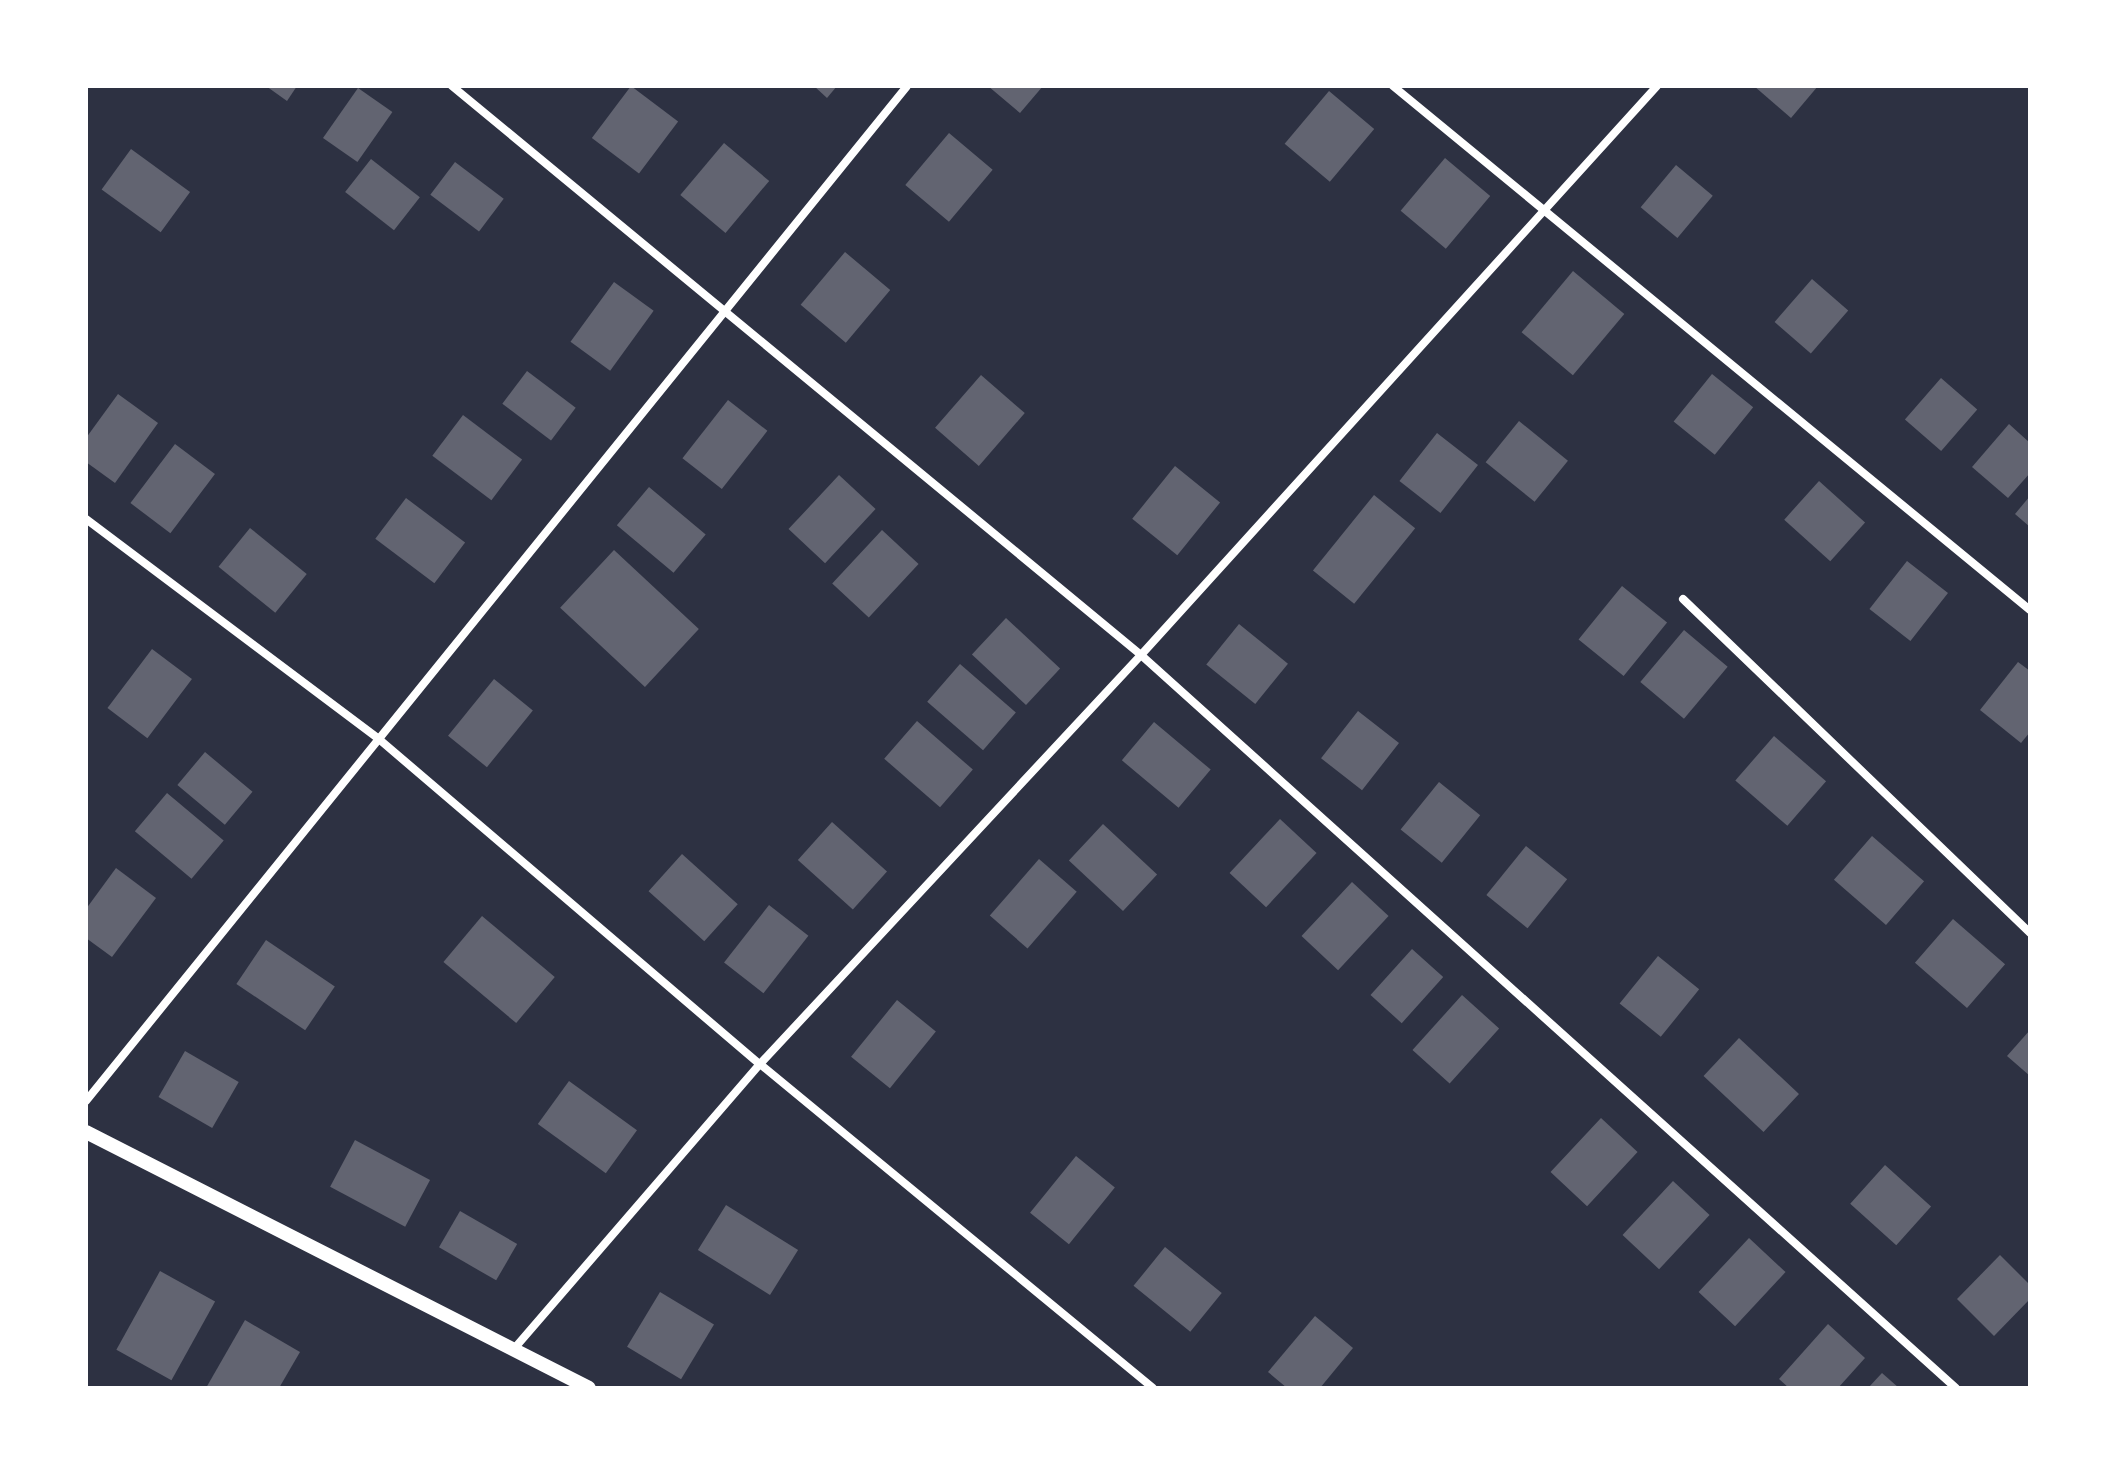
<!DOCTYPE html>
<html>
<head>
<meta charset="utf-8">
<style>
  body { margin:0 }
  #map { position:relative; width:2116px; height:1474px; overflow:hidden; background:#2d3142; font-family:"Roboto Serif",serif }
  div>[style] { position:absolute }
  .building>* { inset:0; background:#626471; transform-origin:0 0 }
  .minor>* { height:8px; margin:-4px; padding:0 4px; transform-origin:4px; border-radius:4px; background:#fff }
  .tertiary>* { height:14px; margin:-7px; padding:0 7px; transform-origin:7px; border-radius:7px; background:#fff }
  span { translate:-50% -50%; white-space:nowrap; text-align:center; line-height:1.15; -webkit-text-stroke:6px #fff; paint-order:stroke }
  .frame { position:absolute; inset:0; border:88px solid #fff; pointer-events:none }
</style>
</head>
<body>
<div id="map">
  <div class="building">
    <div style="clip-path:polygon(266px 86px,297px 86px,287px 101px)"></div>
    <div style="left:631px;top:86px;width:59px;height:65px;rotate:37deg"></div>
    <div style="clip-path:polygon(814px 86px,837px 86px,827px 98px)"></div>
    <div style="clip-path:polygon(988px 86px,1043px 86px,1020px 113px)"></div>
    <div style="clip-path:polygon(1754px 86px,1818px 86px,1791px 118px)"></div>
    <div style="left:358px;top:88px;width:42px;height:61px;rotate:35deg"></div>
    <div style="left:1329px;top:91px;width:59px;height:69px;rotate:40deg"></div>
    <div style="left:949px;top:133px;width:57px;height:68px;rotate:40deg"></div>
    <div style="left:724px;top:143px;width:59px;height:68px;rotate:40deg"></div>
    <div style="left:131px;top:149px;width:73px;height:50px;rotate:36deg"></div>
    <div style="left:1445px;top:158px;width:59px;height:69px;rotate:40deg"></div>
    <div style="left:371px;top:159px;width:62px;height:42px;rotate:38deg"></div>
    <div style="left:455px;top:162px;width:61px;height:41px;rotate:37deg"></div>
    <div style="left:1676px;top:165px;width:48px;height:55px;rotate:40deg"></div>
    <div style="left:845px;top:252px;width:59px;height:69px;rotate:40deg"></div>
    <div style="left:1573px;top:271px;width:67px;height:80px;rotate:40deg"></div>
    <div style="left:1812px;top:279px;width:48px;height:57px;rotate:41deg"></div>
    <div style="left:614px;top:282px;width:49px;height:74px;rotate:36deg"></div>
    <div style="left:527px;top:371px;width:61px;height:41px;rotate:37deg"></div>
    <div style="left:1712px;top:374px;width:53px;height:61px;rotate:39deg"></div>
    <div style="left:981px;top:375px;width:58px;height:70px;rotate:41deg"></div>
    <div style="left:1941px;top:378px;width:48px;height:55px;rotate:41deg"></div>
    <div style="clip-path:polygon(118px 394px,158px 423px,115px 483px,86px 462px,86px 438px)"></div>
    <div style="left:728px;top:400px;width:50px;height:74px;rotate:38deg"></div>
    <div style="left:463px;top:415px;width:74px;height:51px;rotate:37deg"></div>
    <div style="left:1519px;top:421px;width:63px;height:53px;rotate:39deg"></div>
    <div style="clip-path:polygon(2009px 424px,2030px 443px,2030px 473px,2008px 498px,1972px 467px)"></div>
    <div style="left:1437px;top:433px;width:52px;height:61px;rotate:38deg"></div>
    <div style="left:175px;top:444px;width:50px;height:74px;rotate:37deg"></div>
    <div style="left:1175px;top:466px;width:58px;height:68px;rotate:39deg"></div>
    <div style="left:839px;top:475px;width:50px;height:74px;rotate:43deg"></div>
    <div style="left:1819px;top:481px;width:62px;height:52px;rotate:42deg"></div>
    <div style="left:649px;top:487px;width:74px;height:50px;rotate:40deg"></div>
    <div style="left:1374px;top:495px;width:53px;height:97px;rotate:39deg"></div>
    <div style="clip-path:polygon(2030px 496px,2030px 527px,2015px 514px)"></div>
    <div style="left:406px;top:498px;width:74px;height:51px;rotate:37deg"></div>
    <div style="left:250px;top:528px;width:73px;height:50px;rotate:39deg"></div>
    <div style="left:882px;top:530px;width:50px;height:73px;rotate:43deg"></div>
    <div style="left:614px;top:550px;width:116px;height:79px;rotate:43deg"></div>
    <div style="left:1907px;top:561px;width:52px;height:61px;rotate:38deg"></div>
    <div style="left:1622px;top:586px;width:58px;height:69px;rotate:39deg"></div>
    <div style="left:1006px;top:618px;width:74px;height:50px;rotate:43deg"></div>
    <div style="left:1239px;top:624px;width:63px;height:52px;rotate:39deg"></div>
    <div style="left:1684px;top:630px;width:57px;height:68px;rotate:40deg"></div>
    <div style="left:152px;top:649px;width:50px;height:74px;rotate:37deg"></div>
    <div style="clip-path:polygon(2018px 662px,2030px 671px,2030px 732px,2021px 743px,1980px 710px)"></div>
    <div style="left:960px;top:664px;width:74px;height:50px;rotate:41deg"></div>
    <div style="left:494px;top:679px;width:50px;height:73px;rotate:39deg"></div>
    <div style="left:1358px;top:711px;width:52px;height:60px;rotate:38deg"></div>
    <div style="left:917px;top:721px;width:74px;height:50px;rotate:41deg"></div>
    <div style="left:1154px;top:722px;width:74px;height:50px;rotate:40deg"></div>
    <div style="left:1774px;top:736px;width:69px;height:59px;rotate:41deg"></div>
    <div style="left:205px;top:752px;width:62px;height:43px;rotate:40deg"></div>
    <div style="left:1439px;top:782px;width:53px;height:61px;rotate:39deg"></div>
    <div style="left:167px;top:793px;width:74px;height:50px;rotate:40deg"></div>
    <div style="left:1280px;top:819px;width:50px;height:74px;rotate:43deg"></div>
    <div style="left:832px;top:822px;width:74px;height:51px;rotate:42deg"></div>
    <div style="left:1103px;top:824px;width:74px;height:50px;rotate:43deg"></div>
    <div style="left:1872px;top:836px;width:69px;height:58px;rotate:41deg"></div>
    <div style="left:1526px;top:846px;width:53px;height:63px;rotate:39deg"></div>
    <div style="left:682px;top:854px;width:75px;height:50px;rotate:42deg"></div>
    <div style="left:1039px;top:859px;width:50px;height:75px;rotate:41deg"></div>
    <div style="clip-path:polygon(116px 868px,156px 898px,112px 957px,86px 938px,86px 909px)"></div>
    <div style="left:1352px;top:882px;width:50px;height:74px;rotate:43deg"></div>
    <div style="left:769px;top:905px;width:50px;height:73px;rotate:38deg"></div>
    <div style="left:482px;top:916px;width:95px;height:60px;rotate:40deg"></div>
    <div style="left:1953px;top:919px;width:69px;height:58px;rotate:41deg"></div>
    <div style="left:266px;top:940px;width:83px;height:53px;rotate:34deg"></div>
    <div style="left:1412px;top:949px;width:42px;height:62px;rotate:42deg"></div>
    <div style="left:1658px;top:956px;width:53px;height:61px;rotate:39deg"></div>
    <div style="left:1462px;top:995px;width:50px;height:74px;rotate:42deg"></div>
    <div style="left:897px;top:1000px;width:50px;height:73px;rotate:39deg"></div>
    <div style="clip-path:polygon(2030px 1030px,2030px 1076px,2007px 1056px)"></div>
    <div style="left:1739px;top:1038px;width:82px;height:52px;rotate:43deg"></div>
    <div style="left:185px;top:1051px;width:62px;height:53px;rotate:30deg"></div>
    <div style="left:569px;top:1081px;width:84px;height:53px;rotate:36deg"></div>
    <div style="left:1601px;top:1118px;width:50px;height:74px;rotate:43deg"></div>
    <div style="left:355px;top:1140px;width:85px;height:53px;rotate:28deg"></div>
    <div style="left:1076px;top:1156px;width:50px;height:73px;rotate:39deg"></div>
    <div style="left:1885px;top:1165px;width:62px;height:52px;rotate:42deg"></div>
    <div style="left:1673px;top:1181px;width:50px;height:74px;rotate:43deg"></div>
    <div style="left:726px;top:1205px;width:85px;height:53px;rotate:32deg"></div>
    <div style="left:460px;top:1211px;width:66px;height:42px;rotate:30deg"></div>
    <div style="left:1749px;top:1238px;width:50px;height:74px;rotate:43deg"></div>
    <div style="left:1165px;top:1247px;width:73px;height:50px;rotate:39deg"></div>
    <div style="clip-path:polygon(2000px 1255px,2030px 1285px,2030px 1299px,1994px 1336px,1957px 1299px)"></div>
    <div style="left:160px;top:1271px;width:63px;height:90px;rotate:29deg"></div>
    <div style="left:660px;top:1292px;width:63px;height:64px;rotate:31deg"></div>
    <div style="clip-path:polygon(1315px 1316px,1353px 1348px,1320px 1388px,1287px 1388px,1268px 1372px)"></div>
    <div style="clip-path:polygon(245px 1320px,300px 1352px,279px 1388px,206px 1388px)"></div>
    <div style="clip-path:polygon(1828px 1324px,1865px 1358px,1838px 1388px,1789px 1388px,1779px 1379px)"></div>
    <div style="clip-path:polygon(1882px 1373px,1899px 1388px,1868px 1388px)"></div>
  </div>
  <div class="minor">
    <div style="left:452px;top:86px;width:894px;rotate:39.55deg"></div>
    <div style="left:1141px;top:655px;width:1096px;rotate:41.97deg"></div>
    <div style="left:1393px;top:86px;width:825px;rotate:39.44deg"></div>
    <div style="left:86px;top:519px;width:368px;rotate:36.9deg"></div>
    <div style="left:380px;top:740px;width:499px;rotate:40.5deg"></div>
    <div style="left:760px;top:1064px;width:509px;rotate:39.5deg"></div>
    <div style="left:1683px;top:599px;width:482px;rotate:43.9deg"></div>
    <div style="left:86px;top:1101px;width:1305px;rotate:-51.03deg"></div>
    <div style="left:513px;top:1350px;width:378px;rotate:-49.2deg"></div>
    <div style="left:760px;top:1064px;width:559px;rotate:-47.03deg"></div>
    <div style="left:1141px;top:655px;width:768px;rotate:-47.8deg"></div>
  </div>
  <div class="tertiary">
    <div style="left:86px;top:1132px;width:564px;rotate:26.97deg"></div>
  </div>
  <div class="frame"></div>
</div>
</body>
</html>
